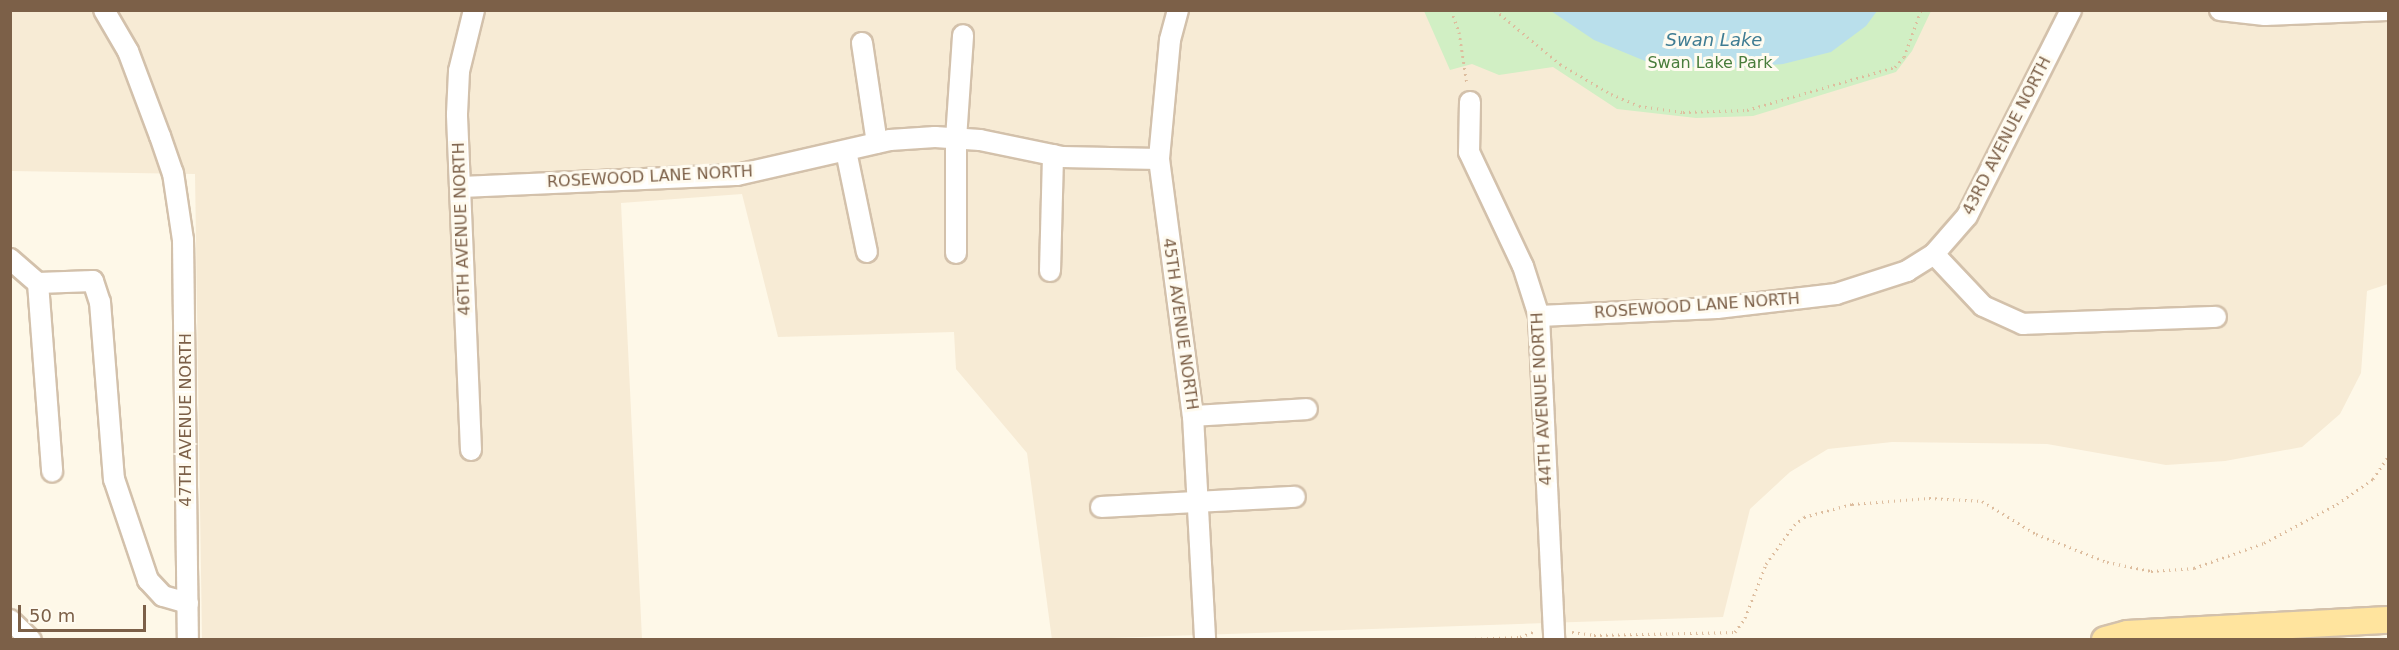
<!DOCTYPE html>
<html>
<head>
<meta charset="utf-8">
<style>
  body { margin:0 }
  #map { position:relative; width:2399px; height:650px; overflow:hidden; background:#fef8e8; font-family:"DejaVu Sans",sans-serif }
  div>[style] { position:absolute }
  .residential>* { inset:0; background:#f7ebd5 }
  .green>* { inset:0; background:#d1efc4 }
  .water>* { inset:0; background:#b9dfeb }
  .path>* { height:3px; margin-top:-1.5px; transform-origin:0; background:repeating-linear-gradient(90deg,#ddbd9e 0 1.5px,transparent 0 6px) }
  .roads { filter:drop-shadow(2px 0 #d3c1ab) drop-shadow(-2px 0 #d3c1ab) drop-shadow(0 2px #d3c1ab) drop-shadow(0 -2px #d3c1ab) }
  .minor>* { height:20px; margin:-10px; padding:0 10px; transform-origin:10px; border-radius:10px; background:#fff }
  .major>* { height:26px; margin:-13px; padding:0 13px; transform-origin:13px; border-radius:13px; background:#ffe49e }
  span { translate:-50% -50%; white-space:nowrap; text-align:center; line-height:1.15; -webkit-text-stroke:6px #fffbf0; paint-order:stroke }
  .park-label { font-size:16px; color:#497d3c }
  .street-label { font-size:16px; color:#7c6048 }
  .water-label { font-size:18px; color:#3f7c92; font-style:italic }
  .frame { position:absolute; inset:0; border:12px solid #7c6048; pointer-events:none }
  .scale { position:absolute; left:18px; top:605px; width:128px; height:27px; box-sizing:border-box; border:3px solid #7c6048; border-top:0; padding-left:8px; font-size:18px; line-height:21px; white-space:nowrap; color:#7c6048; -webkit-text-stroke:4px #fffbf0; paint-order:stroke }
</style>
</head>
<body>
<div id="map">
  <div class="residential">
    <div style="clip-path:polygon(10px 11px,2388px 11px,2388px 284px,2367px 291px,2361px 373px,2340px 414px,2302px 447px,2225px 461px,2166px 465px,2047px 444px,1892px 442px,1828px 449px,1790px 472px,1750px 509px,1723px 617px,1052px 640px,1027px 453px,956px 369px,954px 332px,778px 337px,742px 194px,621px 203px,642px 639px,202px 639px,195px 174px,11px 171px)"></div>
  </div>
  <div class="green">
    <div style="clip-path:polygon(1424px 11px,1931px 11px,1912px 51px,1896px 72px,1753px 116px,1696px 118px,1617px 109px,1553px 67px,1499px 75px,1472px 64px,1450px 70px)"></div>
  </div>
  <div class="water">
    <div style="clip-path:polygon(1551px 11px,1877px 11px,1866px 26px,1831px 52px,1783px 64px,1717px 69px,1650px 63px,1594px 40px)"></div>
  </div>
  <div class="path">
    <div style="left:1451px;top:10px;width:23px;rotate:70deg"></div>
    <div style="left:1459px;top:32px;width:53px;rotate:81.3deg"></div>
    <div style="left:1495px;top:10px;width:85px;rotate:39.7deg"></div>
    <div style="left:1560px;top:64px;width:59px;rotate:30.5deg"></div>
    <div style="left:1611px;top:94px;width:30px;rotate:23deg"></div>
    <div style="left:1639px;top:106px;width:44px;rotate:7.8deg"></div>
    <div style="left:1683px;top:112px;width:64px;rotate:-1.8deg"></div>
    <div style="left:1747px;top:110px;width:154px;rotate:-16.2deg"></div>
    <div style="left:1895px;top:67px;width:13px;rotate:-48deg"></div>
    <div style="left:1904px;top:57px;width:50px;rotate:-70.1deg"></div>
    <div style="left:1572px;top:632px;width:22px;rotate:8deg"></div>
    <div style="left:1594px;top:635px;width:141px;rotate:-1.2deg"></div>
    <div style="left:1735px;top:632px;width:17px;rotate:-54deg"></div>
    <div style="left:1745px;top:618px;width:58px;rotate:-68.7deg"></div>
    <div style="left:1766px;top:564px;width:48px;rotate:-54.3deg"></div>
    <div style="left:1794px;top:525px;width:13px;rotate:-39deg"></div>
    <div style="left:1804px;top:517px;width:50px;rotate:-15.2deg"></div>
    <div style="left:1852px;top:504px;width:77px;rotate:-4.5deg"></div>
    <div style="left:1929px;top:498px;width:53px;rotate:3.2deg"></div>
    <div style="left:1982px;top:501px;width:63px;rotate:31.4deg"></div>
    <div style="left:2036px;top:534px;width:76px;rotate:21.5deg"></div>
    <div style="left:2107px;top:562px;width:45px;rotate:11.6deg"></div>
    <div style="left:2151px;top:571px;width:43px;rotate:-4deg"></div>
    <div style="left:2194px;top:568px;width:74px;rotate:-19.7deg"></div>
    <div style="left:2264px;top:543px;width:83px;rotate:-28.1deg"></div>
    <div style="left:2337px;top:504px;width:44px;rotate:-34.8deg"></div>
    <div style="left:2373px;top:479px;width:27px;rotate:-56deg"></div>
    <div style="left:1445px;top:640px;width:75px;rotate:-2.3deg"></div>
    <div style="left:1520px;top:637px;width:17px;rotate:-21deg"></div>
  </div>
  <div class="roads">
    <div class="minor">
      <div style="left:104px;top:10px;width:48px;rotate:59.7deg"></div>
      <div style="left:128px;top:51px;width:91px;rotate:69.4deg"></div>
      <div style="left:160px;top:136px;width:39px;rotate:71deg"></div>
      <div style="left:173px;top:173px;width:68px;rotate:81.5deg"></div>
      <div style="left:183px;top:240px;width:400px;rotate:89.3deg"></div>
      <div style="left:1178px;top:10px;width:31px;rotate:105deg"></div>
      <div style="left:1170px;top:40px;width:120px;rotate:95.3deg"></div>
      <div style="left:1159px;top:159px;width:259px;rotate:82.5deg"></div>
      <div style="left:1193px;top:416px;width:224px;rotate:86.9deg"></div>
      <div style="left:2220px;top:10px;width:45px;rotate:6.3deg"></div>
      <div style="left:2265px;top:15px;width:122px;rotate:-2.3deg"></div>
      <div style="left:862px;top:43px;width:101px;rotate:81.5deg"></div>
      <div style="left:1470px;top:102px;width:50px;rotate:91.1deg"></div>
      <div style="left:1469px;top:152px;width:126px;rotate:64.7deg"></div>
      <div style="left:1523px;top:266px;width:52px;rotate:72.3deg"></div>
      <div style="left:1539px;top:316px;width:324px;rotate:87.3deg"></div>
      <div style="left:846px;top:151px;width:103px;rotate:78.3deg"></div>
      <div style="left:460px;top:187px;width:277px;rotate:-2.5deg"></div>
      <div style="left:737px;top:175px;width:157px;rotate:-12.9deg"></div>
      <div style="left:890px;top:140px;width:45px;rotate:-3.8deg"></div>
      <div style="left:935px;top:137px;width:45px;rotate:3.8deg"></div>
      <div style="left:980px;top:140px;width:84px;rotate:11.7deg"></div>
      <div style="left:1062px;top:157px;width:97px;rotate:1.2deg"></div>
      <div style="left:956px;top:253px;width:114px;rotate:-90deg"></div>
      <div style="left:956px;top:139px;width:104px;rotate:-86.1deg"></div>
      <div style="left:1934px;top:254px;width:50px;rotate:-49deg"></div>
      <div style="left:1967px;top:216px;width:231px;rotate:-63.2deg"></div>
      <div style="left:10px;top:259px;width:37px;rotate:41deg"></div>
      <div style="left:38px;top:283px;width:55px;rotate:-2.1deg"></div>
      <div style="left:93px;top:281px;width:22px;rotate:72deg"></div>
      <div style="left:100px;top:302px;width:178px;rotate:85.5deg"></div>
      <div style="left:114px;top:479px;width:107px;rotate:71.4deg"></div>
      <div style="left:148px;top:580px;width:22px;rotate:47deg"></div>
      <div style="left:163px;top:596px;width:26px;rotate:16deg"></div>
      <div style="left:1050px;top:271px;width:116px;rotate:-88.5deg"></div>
      <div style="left:38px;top:283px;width:189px;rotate:85.7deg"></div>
      <div style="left:1539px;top:316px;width:178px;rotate:-2.6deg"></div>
      <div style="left:1717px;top:308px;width:120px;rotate:-6.7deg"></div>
      <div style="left:1836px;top:294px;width:75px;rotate:-17.9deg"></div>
      <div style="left:1907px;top:271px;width:32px;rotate:-32deg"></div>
      <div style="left:1934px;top:254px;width:71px;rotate:46.7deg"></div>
      <div style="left:1983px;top:306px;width:44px;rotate:24.2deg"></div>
      <div style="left:2023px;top:324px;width:193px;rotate:-2.1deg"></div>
      <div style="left:1193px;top:416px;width:114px;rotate:-3.5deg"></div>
      <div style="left:471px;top:450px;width:336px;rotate:-92.4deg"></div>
      <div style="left:457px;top:114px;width:43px;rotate:-87.3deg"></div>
      <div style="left:459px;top:71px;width:63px;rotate:-76.2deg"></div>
      <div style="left:1101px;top:507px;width:194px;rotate:-3deg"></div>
      <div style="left:10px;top:620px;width:29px;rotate:44deg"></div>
    </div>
    <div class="major">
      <div style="left:2105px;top:640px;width:23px;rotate:-15deg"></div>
      <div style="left:2127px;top:634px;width:261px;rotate:-3.1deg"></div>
    </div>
  </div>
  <div class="park-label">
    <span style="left:1710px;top:63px">Swan Lake Park</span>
  </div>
  <div class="street-label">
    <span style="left:2007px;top:136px;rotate:-63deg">43RD AVENUE NORTH</span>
    <span style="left:650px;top:177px;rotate:-3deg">ROSEWOOD LANE NORTH</span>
    <span style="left:462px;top:229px;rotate:-92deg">46TH AVENUE NORTH</span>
    <span style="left:1697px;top:306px;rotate:-4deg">ROSEWOOD LANE NORTH</span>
    <span style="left:1180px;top:324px;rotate:82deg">45TH AVENUE NORTH</span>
    <span style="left:1542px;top:399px;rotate:-93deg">44TH AVENUE NORTH</span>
    <span style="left:186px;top:420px;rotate:-90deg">47TH AVENUE NORTH</span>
  </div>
  <div class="water-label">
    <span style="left:1714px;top:40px">Swan Lake</span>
  </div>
  <div class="frame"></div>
  <div class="scale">50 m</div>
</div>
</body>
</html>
